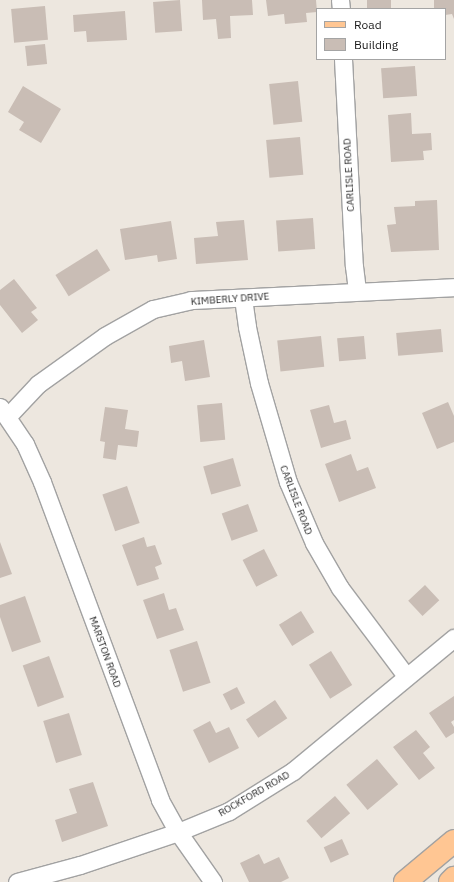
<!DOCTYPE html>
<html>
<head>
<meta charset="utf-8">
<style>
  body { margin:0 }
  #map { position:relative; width:454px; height:882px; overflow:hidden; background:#ede7df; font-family:"IBM Plex Sans",sans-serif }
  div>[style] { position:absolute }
  .building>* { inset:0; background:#c9bdb5; transform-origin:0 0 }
  .roads { filter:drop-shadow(1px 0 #a2a2a2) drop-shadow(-1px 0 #a2a2a2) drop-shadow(0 1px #a2a2a2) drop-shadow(0 -1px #a2a2a2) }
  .street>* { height:17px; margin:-8.5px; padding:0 8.5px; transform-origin:8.5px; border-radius:8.5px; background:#fff }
  .primary>* { height:22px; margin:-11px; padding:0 11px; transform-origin:11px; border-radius:11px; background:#ffc693 }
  span { translate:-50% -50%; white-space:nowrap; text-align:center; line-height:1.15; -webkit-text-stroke:3px #fff; paint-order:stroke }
  .street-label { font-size:10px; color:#1b1b1b }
  .legend { position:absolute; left:316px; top:8px; width:130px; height:52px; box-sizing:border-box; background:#fff; border:1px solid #a4a4a4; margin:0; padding:5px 7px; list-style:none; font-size:12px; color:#1b1b1b }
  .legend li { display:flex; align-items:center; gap:8px; height:20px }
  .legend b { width:20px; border:1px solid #a4a4a4 }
</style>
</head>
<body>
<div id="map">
  <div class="building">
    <div style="left:180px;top:0;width:31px;height:27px;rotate:86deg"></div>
    <div style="clip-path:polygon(202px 0,252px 0,253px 15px,230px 16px,231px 38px,218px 39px,216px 19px,203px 20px)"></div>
    <div style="clip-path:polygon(266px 0,316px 0,317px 12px,306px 13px,307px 22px,285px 24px,284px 14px,268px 16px)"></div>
    <div style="left:367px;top:0;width:24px;height:9px"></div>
    <div style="clip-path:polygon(434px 0,454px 0,454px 19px,452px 14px,445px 15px,445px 9px,434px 9px)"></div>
    <div style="left:45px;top:6px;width:34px;height:34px;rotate:85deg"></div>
    <div style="clip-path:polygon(125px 11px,127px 40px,87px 42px,86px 31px,74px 32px,73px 15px)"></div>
    <div style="left:45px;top:44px;width:20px;height:20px;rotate:84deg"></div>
    <div style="left:415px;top:66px;width:30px;height:34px;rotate:86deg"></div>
    <div style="left:298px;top:81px;width:41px;height:29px;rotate:84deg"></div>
    <div style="clip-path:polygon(23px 86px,61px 109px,41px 143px,19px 130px,24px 122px,8px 112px)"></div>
    <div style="clip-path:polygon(411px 113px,412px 134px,431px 133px,432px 150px,423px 151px,424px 160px,391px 162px,388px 115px)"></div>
    <div style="left:300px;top:137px;width:38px;height:34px;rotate:85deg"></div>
    <div style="clip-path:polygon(437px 200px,439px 250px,391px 252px,387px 225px,396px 224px,394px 207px,415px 206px,415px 201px)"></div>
    <div style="left:313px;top:218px;width:31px;height:37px;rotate:86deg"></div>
    <div style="clip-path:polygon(244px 220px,248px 260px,196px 264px,194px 238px,218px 236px,216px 222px)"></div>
    <div style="clip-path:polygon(171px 221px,177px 259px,158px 262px,157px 255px,125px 260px,120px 229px)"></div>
    <div style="left:97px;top:249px;width:25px;height:49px;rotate:58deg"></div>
    <div style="clip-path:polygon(14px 279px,37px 308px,31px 312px,38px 320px,22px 333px,0 305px,0 290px)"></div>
    <div style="left:441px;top:329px;width:23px;height:45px;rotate:85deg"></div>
    <div style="left:321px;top:336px;width:31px;height:44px;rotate:84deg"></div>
    <div style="left:364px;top:336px;width:23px;height:27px;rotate:85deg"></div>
    <div style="clip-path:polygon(204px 340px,210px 377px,185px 381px,182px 361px,171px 363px,169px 346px)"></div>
    <div style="clip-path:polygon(448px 402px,454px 416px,454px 442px,437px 449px,422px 413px)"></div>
    <div style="left:222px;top:403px;width:37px;height:25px;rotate:85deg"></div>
    <div style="clip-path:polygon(329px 405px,334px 423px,346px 420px,351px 439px,321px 448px,310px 410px)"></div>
    <div style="clip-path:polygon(105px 407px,128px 410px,125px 429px,139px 431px,137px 447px,118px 445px,116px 460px,103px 458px,105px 442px,100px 441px)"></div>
    <div style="clip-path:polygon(351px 454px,357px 471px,368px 467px,376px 488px,339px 502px,325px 464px)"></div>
    <div style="left:233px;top:458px;width:29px;height:31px;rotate:74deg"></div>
    <div style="left:127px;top:486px;width:39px;height:26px;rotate:71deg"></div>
    <div style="left:248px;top:504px;width:29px;height:28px;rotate:70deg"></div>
    <div style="clip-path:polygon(144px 537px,147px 547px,155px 545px,162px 564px,155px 567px,159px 579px,137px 586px,122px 545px)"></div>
    <div style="clip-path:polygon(0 542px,12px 574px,0 578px)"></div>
    <div style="left:264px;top:549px;width:30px;height:24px;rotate:63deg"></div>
    <div style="left:425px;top:585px;width:21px;height:23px;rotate:47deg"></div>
    <div style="clip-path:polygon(164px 593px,169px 610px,176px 608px,184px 630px,157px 639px,143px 600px)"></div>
    <div style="clip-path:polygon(25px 596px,41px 642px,12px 652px,0 617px,0 605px)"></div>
    <div style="left:301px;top:611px;width:25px;height:26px;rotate:58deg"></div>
    <div style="left:197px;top:641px;width:44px;height:29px;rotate:72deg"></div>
    <div style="left:331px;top:651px;width:40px;height:26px;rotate:58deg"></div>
    <div style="left:49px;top:656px;width:44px;height:28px;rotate:70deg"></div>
    <div style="left:237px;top:687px;width:18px;height:16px;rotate:63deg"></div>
    <div style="clip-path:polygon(454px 696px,454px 720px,451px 722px,454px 727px,454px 733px,446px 738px,429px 713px)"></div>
    <div style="left:275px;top:700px;width:22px;height:35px;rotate:56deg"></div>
    <div style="left:69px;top:713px;width:44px;height:27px;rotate:73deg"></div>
    <div style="clip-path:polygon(210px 721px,216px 733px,229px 727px,239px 748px,209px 763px,193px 730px)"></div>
    <div style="clip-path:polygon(416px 730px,430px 747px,423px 753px,435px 768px,419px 780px,393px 747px)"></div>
    <div style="left:377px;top:759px;width:33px;height:40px;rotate:50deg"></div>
    <div style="clip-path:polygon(93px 782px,108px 826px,62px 842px,55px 820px,77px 813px,69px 789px)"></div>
    <div style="left:335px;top:796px;width:23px;height:38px;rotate:49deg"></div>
    <div style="left:342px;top:839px;width:17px;height:20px;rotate:66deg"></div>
    <div style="clip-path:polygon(259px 854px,264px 864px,279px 857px,289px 878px,281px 882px,249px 882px,240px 863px)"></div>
  </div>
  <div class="roads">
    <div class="street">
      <div style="left:340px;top:0;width:9px;rotate:84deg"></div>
      <div style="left:343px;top:59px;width:207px;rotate:87deg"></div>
      <div style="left:354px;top:266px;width:25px;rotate:83deg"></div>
      <div style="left:243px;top:298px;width:29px;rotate:82deg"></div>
      <div style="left:247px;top:327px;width:57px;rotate:77.9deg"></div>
      <div style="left:259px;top:383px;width:103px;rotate:73.7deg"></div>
      <div style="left:288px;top:482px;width:66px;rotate:66.9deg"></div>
      <div style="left:314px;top:543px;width:52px;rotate:60deg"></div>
      <div style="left:340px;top:588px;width:110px;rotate:53.1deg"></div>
      <div style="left:0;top:407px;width:45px;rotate:56deg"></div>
      <div style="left:25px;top:444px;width:42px;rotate:65.9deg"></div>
      <div style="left:42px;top:482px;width:339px;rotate:69.6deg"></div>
      <div style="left:160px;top:800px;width:37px;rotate:61deg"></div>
      <div style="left:178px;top:832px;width:61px;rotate:55deg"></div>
      <div style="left:8px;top:416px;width:44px;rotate:-46.8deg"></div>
      <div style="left:38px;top:384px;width:82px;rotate:-35.6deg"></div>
      <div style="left:105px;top:336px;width:55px;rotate:-29.4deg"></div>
      <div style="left:153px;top:309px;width:39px;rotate:-13deg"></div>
      <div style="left:191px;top:300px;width:263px;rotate:-2.8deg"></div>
      <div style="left:17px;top:882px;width:65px;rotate:-15.1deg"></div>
      <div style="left:80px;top:865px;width:103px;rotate:-18.6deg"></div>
      <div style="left:178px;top:832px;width:55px;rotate:-22.4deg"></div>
      <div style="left:229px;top:811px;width:75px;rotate:-32deg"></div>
      <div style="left:293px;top:771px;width:209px;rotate:-39.6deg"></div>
    </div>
    <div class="primary">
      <div style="left:405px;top:882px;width:64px;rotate:-39.9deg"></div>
      <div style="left:450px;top:882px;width:6px;rotate:-45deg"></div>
    </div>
  </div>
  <div class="street-label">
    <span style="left:349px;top:175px;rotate:-93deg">CARLISLE ROAD</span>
    <span style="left:230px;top:299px;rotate:-4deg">KIMBERLY DRIVE</span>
    <span style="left:296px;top:500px;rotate:69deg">CARLISLE ROAD</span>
    <span style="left:105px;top:652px;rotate:70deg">MARSTON ROAD</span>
    <span style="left:254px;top:794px;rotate:-30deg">ROCKFORD ROAD</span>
  </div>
  <ul class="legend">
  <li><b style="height:5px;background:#ffc693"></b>Road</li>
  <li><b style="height:11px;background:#c9bdb5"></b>Building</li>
  </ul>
</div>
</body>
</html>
